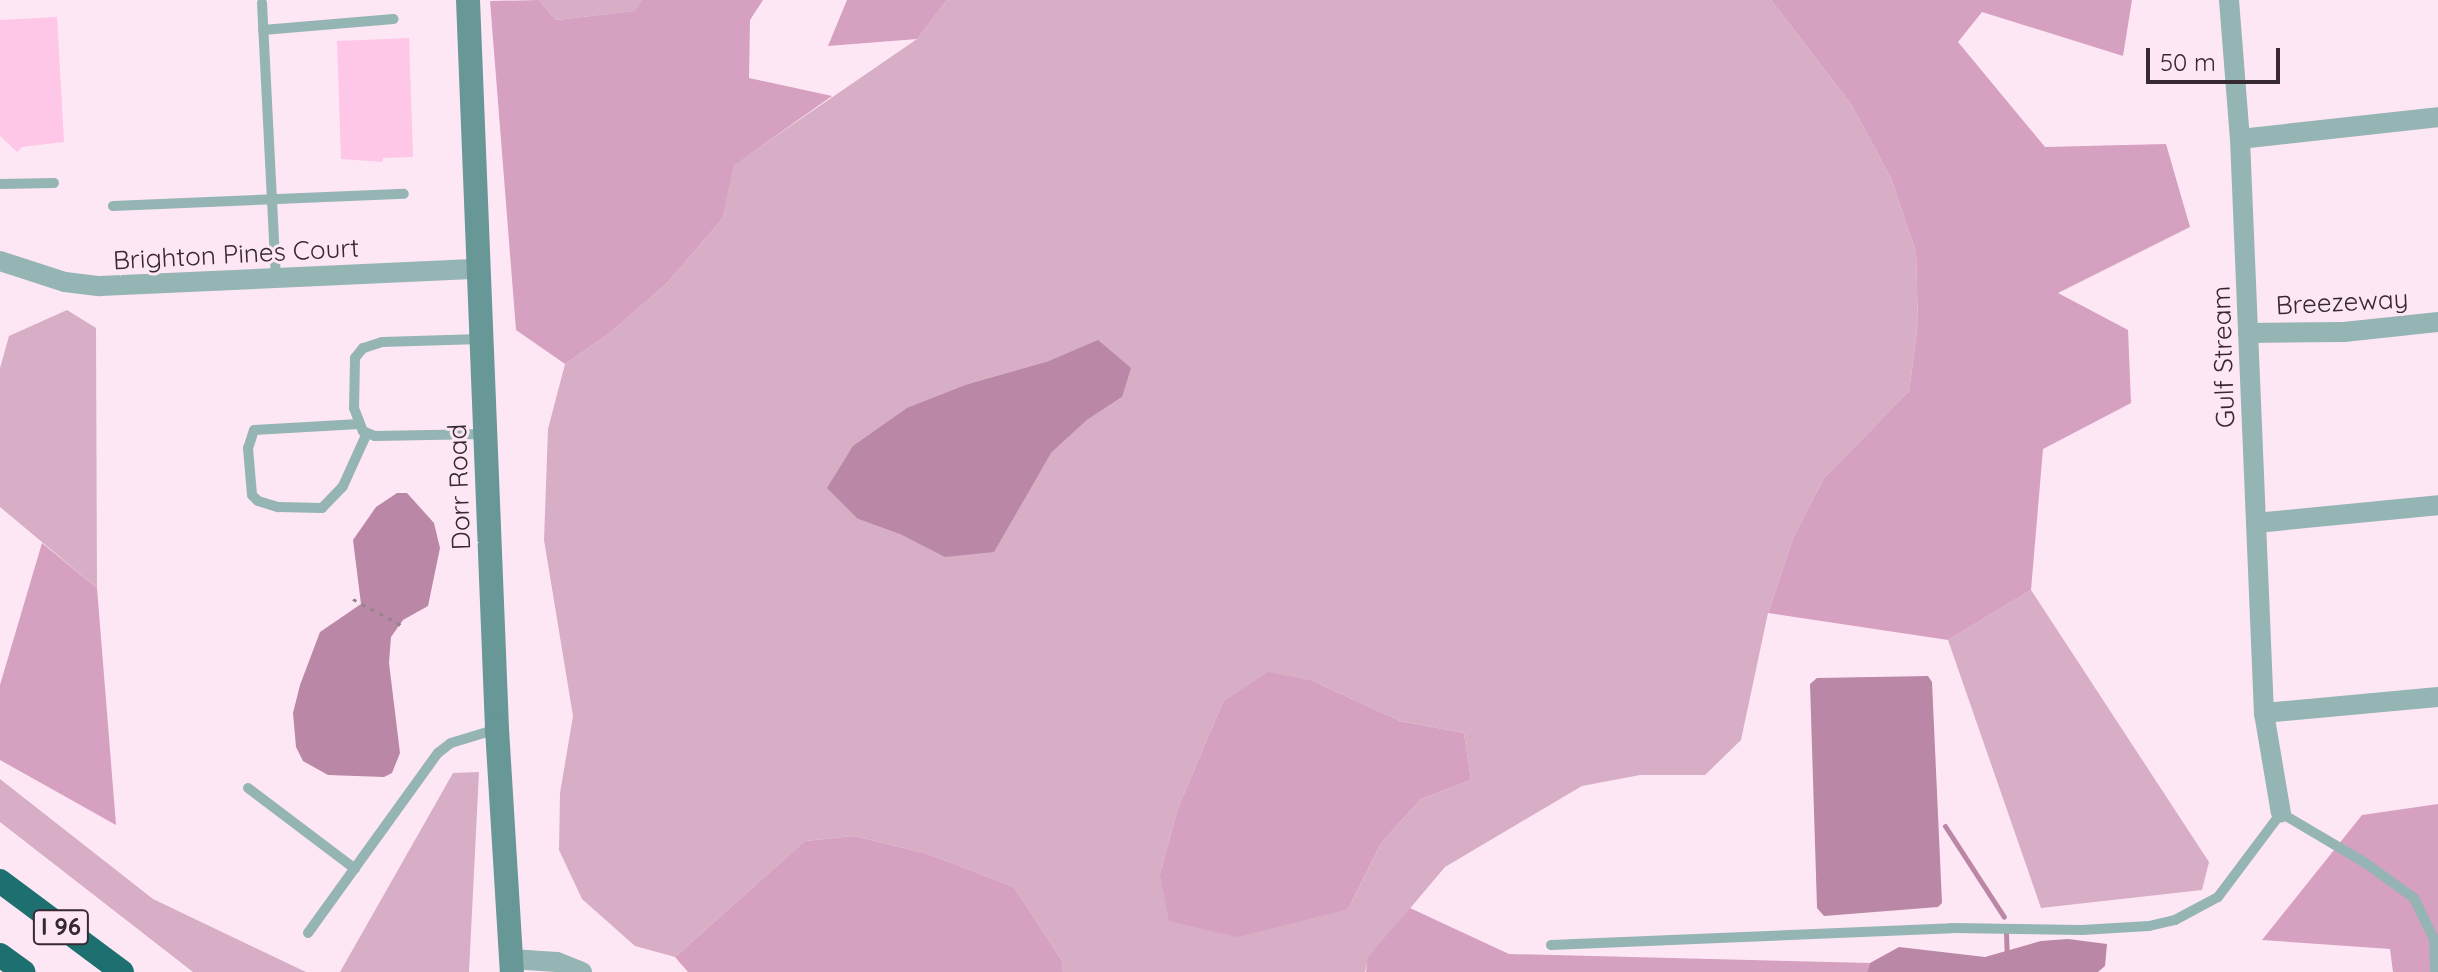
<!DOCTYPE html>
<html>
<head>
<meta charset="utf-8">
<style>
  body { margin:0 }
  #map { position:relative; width:2438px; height:972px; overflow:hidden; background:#fee7f4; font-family:Quicksand,sans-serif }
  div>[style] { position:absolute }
  .green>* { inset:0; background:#d8aec7 }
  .forest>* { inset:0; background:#d6a0c0 }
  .water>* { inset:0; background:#bb87a6 }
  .stream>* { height:5px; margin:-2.5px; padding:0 2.5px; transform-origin:2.5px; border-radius:2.5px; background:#bb87a6 }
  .building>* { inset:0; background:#fec7e7 }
  .path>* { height:3px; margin-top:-1.5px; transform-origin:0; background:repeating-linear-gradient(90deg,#95838d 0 4px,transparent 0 10px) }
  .lane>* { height:10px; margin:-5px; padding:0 5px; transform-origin:5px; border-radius:5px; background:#95b4b4 }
  .street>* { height:20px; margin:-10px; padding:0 10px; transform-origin:10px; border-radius:10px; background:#95b4b4 }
  .secondary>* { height:24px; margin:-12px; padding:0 12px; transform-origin:12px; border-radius:12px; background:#679797 }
  .highway>* { height:24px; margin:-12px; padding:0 12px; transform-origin:12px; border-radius:12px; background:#1e7070 }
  span { translate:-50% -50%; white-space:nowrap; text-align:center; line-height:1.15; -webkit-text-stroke:6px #fee7f4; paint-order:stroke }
  .shield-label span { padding:2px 6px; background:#fee7f4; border:2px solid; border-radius:6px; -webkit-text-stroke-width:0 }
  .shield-label { font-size:24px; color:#362931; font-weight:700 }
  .street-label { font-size:26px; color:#362931 }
  .scale { position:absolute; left:2146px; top:48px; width:134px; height:36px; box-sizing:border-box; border:4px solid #362931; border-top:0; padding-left:10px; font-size:24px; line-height:28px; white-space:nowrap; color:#362931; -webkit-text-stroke:6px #fee7f4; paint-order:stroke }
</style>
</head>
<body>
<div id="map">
  <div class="green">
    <div style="clip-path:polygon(539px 0,642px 0,636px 11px,556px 20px)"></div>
    <div style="clip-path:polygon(evenodd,947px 0,1771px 0,1851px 104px,1891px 178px,1916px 252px,1918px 324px,1909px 391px,1824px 478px,1793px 538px,1768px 613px,1741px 740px,1705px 775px,1640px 775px,1582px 786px,1445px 867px,1369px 957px,1365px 972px,1063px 972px,1062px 961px,1014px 887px,925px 853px,854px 836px,805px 841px,675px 957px,635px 946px,582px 899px,559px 850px,560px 793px,573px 716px,544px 540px,548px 429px,565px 364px,610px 333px,666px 284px,723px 218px,732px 166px,917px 39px,947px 0,1049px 361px,1122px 397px,1087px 420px,1051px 453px,902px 535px,858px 519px,968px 384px,1049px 361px,947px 0,1313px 681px,1400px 721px,1464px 733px,1471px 780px,1421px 799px,1381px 843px,1348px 909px,1160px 874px,1178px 808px,1223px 702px,1313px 681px)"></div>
    <div style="clip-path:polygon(67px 310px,96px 328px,97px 588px,0 507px,0 368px,9px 336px)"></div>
    <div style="clip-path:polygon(2031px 590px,2209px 862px,2202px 890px,2041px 908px,1948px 640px)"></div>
    <div style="clip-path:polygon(479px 772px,469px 972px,340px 972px,453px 773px)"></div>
    <div style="clip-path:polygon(0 779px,153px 899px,306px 972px,193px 972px,0 822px)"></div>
  </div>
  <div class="forest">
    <div style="clip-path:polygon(539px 0,556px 20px,635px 11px,642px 0,763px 0,750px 20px,749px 78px,832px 96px,733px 166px,723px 218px,666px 284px,610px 333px,565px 364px,516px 330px,490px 1px)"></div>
    <div style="clip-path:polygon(847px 0,947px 0,917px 39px,828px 46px)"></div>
    <div style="clip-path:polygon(1771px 0,2132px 0,2123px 56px,1982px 12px,1958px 42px,2045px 147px,2166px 144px,2190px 227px,2058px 293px,2128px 330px,2131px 403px,2043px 449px,2031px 590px,1948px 640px,1768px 613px,1793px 538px,1824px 478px,1909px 391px,1918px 324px,1916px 252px,1891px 178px,1851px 104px)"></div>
    <div style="clip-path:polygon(42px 543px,97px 588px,116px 825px,0 760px,0 685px)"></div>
    <div style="clip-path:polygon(1268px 672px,1313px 681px,1400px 721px,1464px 733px,1471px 780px,1421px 799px,1381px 843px,1348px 909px,1237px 937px,1169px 921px,1160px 874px,1178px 808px,1223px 702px)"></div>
    <div style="clip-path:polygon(2438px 804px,2438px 972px,2393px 972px,2390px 949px,2262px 940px,2362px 815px)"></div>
    <div style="clip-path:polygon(854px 836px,925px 853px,1014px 887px,1062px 961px,1063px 972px,688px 972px,675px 957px,805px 841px)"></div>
    <div style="clip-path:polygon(1410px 908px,1509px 954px,1870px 963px,1867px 972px,1366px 972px,1368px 957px)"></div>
  </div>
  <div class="water">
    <div style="clip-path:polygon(1098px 340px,1131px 368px,1122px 397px,1087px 420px,1051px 453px,994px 552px,945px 557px,902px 535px,858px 519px,827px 488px,853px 446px,907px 408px,968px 384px,1049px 361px)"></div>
    <div style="clip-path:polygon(397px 493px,407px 493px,434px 523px,440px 548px,428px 606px,403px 620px,391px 637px,389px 663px,400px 753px,392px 773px,384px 777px,328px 775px,303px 761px,296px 747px,293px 713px,300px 685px,320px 632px,361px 604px,353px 540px,376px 507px)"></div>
    <div style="clip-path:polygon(1928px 676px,1932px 682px,1942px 903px,1938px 907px,1824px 916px,1817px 908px,1810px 684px,1817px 678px)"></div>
    <div style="clip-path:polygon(2068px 939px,2107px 944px,2105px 966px,2098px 972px,1867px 972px,1870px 963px,1899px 947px,1985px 957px,2041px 941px)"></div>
  </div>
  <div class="stream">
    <div style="left:1945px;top:826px;width:108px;rotate:57deg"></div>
    <div style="left:2006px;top:933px;width:23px;rotate:88deg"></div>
  </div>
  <div class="building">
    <div style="clip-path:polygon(57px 17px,64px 142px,22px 147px,17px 152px,0 136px,0 20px)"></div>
    <div style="clip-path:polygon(409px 38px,413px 157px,383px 158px,383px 162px,341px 159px,337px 41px)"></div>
  </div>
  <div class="path">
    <div style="left:353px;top:599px;width:57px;rotate:28.4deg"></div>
  </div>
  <div class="lane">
    <div style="left:262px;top:3px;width:276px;rotate:87.1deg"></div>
    <div style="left:263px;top:30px;width:131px;rotate:-4.8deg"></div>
    <div style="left:0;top:184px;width:54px;rotate:-1.1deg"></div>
    <div style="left:113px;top:206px;width:291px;rotate:-2.4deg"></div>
    <div style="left:481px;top:339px;width:99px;rotate:178.3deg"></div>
    <div style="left:382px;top:342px;width:20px;rotate:162deg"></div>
    <div style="left:363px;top:348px;width:13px;rotate:129deg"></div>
    <div style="left:355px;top:358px;width:50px;rotate:91.1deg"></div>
    <div style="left:354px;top:408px;width:25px;rotate:69deg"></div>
    <div style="left:363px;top:431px;width:13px;rotate:23deg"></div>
    <div style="left:375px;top:436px;width:110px;rotate:-1deg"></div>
    <div style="left:359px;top:424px;width:105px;rotate:176.7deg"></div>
    <div style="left:254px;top:430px;width:19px;rotate:108deg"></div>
    <div style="left:248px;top:448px;width:47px;rotate:85.1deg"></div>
    <div style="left:252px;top:495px;width:8px;rotate:45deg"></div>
    <div style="left:258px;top:501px;width:21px;rotate:17deg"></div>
    <div style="left:278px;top:507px;width:44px;rotate:1.3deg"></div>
    <div style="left:322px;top:508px;width:30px;rotate:-46deg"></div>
    <div style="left:343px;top:486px;width:58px;rotate:-65.6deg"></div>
    <div style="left:248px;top:788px;width:134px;rotate:37.1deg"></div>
    <div style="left:308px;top:933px;width:222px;rotate:-54.2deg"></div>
    <div style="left:438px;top:753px;width:16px;rotate:-38deg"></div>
    <div style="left:451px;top:743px;width:48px;rotate:-16.9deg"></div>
    <div style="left:1551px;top:945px;width:401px;rotate:-2.4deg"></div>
    <div style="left:1952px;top:928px;width:130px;rotate:0.9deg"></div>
    <div style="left:2082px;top:930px;width:67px;rotate:-3.4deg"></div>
    <div style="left:2149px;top:926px;width:27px;rotate:-13deg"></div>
    <div style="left:2175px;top:920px;width:49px;rotate:-28.1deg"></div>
    <div style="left:2218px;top:897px;width:105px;rotate:-53.1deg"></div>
    <div style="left:2281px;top:813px;width:96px;rotate:30.6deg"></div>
    <div style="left:2364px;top:862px;width:62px;rotate:35.8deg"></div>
    <div style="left:2414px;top:898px;width:46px;rotate:64deg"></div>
    <div style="left:2434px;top:939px;width:33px;rotate:88deg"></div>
  </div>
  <div class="street">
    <div style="left:2229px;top:0;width:139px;rotate:85.5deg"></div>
    <div style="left:2240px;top:139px;width:575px;rotate:87.61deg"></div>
    <div style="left:2264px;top:713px;width:101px;rotate:80.4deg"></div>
    <div style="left:2240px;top:139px;width:199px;rotate:-6.3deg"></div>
    <div style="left:0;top:261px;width:68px;rotate:17.9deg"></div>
    <div style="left:65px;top:282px;width:35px;rotate:7deg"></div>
    <div style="left:100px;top:286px;width:378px;rotate:-2.6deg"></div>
    <div style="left:2248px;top:333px;width:96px;rotate:-0.6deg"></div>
    <div style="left:2344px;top:332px;width:95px;rotate:-6.1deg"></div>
    <div style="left:2256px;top:523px;width:183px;rotate:-5.6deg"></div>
    <div style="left:2264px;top:713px;width:175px;rotate:-5.3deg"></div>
    <div style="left:511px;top:959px;width:46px;rotate:3.7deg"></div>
    <div style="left:557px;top:962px;width:27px;rotate:22deg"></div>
  </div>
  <div class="secondary">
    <div style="left:468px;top:0;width:730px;rotate:87.72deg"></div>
    <div style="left:497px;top:729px;width:243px;rotate:86.5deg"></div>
  </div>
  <div class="highway">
    <div style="left:0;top:881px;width:152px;rotate:36.7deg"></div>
    <div style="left:0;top:955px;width:29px;rotate:36deg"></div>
  </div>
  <div class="shield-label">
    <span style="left:61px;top:927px">I 96</span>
  </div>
  <div class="street-label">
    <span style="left:236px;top:254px;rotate:-3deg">Brighton Pines Court</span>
    <span style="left:2342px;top:302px;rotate:-3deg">Breezeway</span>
    <span style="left:2223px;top:357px;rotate:-92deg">Gulf Stream</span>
    <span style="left:459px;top:487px;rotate:-92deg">Dorr Road</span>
  </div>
  <div class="scale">50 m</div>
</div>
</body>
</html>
